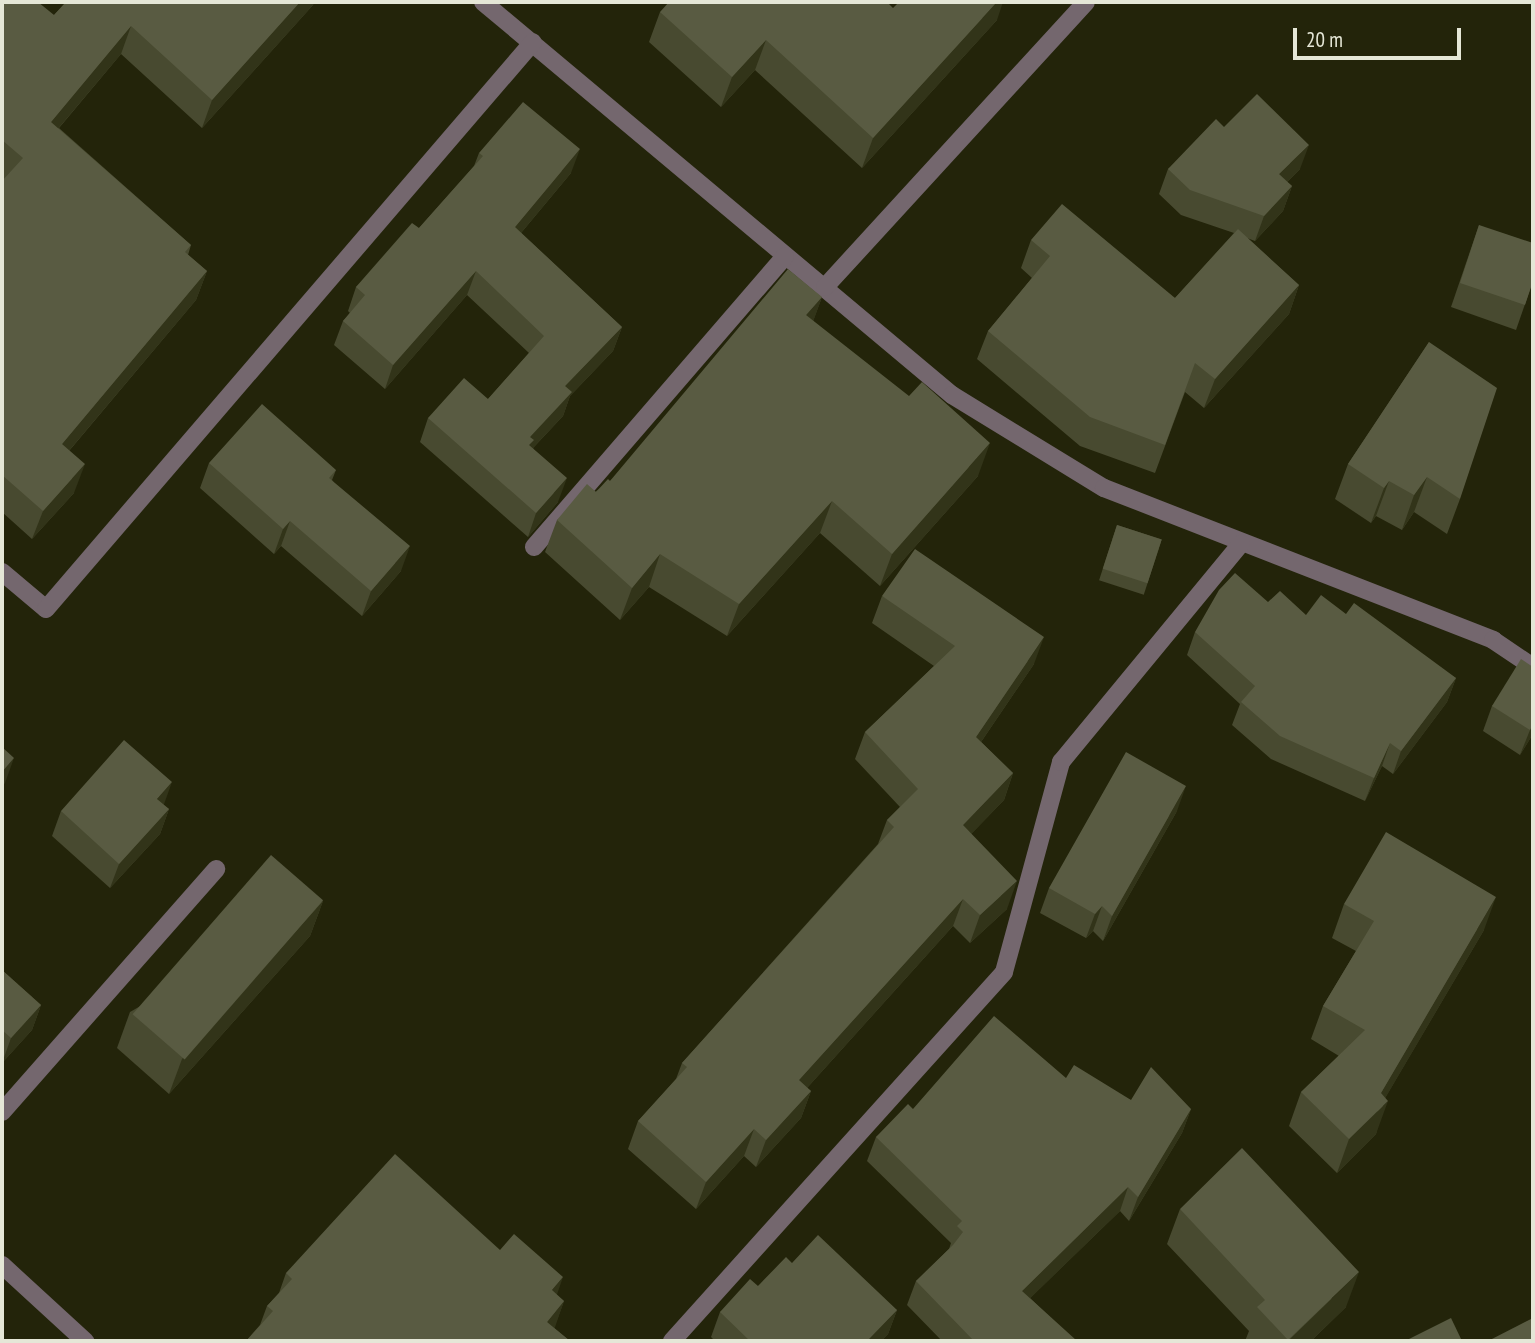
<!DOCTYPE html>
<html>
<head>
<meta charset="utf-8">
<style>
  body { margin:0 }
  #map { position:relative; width:1535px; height:1343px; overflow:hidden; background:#23240a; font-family:"PT Sans Narrow",sans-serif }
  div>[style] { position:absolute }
  .minor>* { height:18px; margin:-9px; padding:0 9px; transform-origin:9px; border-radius:9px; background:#74676e }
  .wall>* { inset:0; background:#484a30; transform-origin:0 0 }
  .shaded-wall>* { inset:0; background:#323419 }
  .building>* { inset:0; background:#595b42; transform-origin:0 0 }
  span { translate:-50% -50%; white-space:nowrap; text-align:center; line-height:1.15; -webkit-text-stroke:6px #23240a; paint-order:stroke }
  .frame { position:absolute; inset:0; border:4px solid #e5e7d7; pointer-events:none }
  .scale { position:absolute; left:1293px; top:28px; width:168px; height:32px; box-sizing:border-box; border:4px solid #e5e7d7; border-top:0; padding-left:9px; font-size:21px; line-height:24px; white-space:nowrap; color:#e5e7d7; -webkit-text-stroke:5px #23240a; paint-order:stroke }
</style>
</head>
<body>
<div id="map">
  <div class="minor">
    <div style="left:483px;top:2px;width:612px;rotate:39.96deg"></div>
    <div style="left:952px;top:395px;width:178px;rotate:31.5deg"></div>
    <div style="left:1104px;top:488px;width:418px;rotate:21.3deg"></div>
    <div style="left:1493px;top:640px;width:48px;rotate:34deg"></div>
    <div style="left:825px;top:287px;width:386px;rotate:-47.5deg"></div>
    <div style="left:534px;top:547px;width:384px;rotate:-49.2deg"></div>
    <div style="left:2px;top:572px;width:57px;rotate:40.1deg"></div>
    <div style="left:46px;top:609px;width:747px;rotate:-49.34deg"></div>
    <div style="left:2px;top:1112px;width:324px;rotate:-48.6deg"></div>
    <div style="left:2px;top:1265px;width:113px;rotate:42.5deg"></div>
    <div style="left:672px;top:1341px;width:496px;rotate:-48deg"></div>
    <div style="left:1004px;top:972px;width:218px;rotate:-74.8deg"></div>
    <div style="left:1061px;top:762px;width:283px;rotate:-50.5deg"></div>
  </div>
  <div class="wall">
    <div style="clip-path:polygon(2px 2px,54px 15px,66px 2px,314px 2px,313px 5px,202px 128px,121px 54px,59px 128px,191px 245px,188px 255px,207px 271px,196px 300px,69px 451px,74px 493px,32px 539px,2px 512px,2px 181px,4px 179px,2px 177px)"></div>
    <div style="clip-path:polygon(893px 8px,997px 20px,862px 168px,755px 70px,721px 107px,649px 42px,660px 12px)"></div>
    <div style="clip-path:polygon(1224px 127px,1300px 169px,1287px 182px,1292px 186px,1283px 211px,1255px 241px,1247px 238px,1299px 285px,1289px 314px,1204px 408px,1185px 392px,1155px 473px,1080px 446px,977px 359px,988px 331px,1032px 278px,1021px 268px,1031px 240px,1175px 298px,1234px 233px,1181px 215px,1159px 194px,1168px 169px)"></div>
    <div style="clip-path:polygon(479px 153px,571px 173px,521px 233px,622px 327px,613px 351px,570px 396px,563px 416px,533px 448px,558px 502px,528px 537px,420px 442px,428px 418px,488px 399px,529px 353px,467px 295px,385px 389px,334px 345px,343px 321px,350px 313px,348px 311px,356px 287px,419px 228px,474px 166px)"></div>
    <div style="clip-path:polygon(1479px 225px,1533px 281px,1516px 330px,1451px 307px)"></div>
    <div style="clip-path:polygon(822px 297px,813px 321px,978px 476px,880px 586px,820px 533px,727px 636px,649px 587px,620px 620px,545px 552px,557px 520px,610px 481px)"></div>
    <div style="clip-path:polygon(1429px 342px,1460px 499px,1447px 534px,1414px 512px,1402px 530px,1376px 516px,1371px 523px,1335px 499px,1348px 464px)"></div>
    <div style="clip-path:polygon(209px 463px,336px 470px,332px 480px,401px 571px,362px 616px,281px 546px,274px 554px,200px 488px)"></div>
    <div style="left:1117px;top:525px;width:47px;height:58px;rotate:18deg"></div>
    <div style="clip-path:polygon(882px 596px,1034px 664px,981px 742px,1013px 773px,1004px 800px,971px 834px,1007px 909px,970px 943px,953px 926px,807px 1088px,811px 1091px,801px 1118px,756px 1167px,744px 1156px,696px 1209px,628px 1149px,638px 1121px,676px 1079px,682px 1063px,878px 844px,887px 820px,900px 807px,855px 759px,865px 732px,934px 666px,872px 623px)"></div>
    <div style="clip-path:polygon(1346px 614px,1456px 678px,1447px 702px,1393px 774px,1382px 766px,1365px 801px,1271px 759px,1232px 725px,1240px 704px,1187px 655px,1195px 632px,1306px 615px)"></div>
    <div style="clip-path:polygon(1533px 667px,1533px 734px,1520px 755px,1483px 731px,1492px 706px)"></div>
    <div style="clip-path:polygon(163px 805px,169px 809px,160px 834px,110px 888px,52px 836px,61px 811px)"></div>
    <div style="clip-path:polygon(1177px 811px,1103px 941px,1093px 931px,1086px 938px,1040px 913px,1049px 888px)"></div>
    <div style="clip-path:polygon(323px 901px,310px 936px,169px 1094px,117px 1048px,130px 1012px)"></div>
    <div style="clip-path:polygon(1344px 904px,1484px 930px,1385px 1098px,1376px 1134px,1337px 1173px,1289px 1126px,1301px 1092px,1339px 1056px,1311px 1039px,1323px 1006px,1356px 951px,1332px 938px)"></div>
    <div style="clip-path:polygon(2px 970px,41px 1005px,32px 1030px,2px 1063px)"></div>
    <div style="clip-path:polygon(1066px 1078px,1131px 1100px,1191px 1109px,1182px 1133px,1129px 1221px,1120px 1211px,1030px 1298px,1075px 1341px,942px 1341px,907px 1305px,916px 1281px,949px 1249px,951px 1243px,867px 1161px,876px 1137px,913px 1109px)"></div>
    <div style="clip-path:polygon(1180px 1209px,1346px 1307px,1311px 1341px,1245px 1341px,1249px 1331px,1167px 1244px)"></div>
    <div style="clip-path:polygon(500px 1250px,564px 1301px,554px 1328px,570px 1341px,246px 1341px,260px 1325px,267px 1306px,279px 1293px,286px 1273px)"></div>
    <div style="clip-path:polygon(792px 1263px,897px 1310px,888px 1334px,881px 1341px,715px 1341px,711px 1337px,720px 1312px)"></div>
  </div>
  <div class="shaded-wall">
    <div style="clip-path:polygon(300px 2px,314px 2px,313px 5px,202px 128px,212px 100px)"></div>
    <div style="clip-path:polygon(997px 2px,1003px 2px,997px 20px,862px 168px,873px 138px)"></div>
    <div style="clip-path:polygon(131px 26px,121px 54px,40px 150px,51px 122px)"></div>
    <div style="clip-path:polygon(766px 40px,755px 70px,721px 107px,732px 77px)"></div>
    <div style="clip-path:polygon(1309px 145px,1300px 169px,1270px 199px,1279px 174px)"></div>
    <div style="clip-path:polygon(580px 149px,571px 173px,506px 251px,515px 227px)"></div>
    <div style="clip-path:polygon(1292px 186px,1283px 211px,1255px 241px,1264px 216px)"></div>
    <div style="clip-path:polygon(207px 271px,196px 300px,51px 472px,62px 444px)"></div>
    <div style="clip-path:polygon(476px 271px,467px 295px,385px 389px,393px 365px)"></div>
    <div style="clip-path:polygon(1299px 285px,1289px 314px,1204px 408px,1215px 379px)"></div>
    <div style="clip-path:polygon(822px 297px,810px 330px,806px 315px)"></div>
    <div style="clip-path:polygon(622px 327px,613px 351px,570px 396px,563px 416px,529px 452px,520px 469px,530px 437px,565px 386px)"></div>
    <div style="clip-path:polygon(990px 443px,978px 476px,880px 586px,892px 554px)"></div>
    <div style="clip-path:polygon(85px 464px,74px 493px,32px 539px,43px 511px)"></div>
    <div style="clip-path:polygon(1427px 477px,1414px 512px,1402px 530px,1414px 495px)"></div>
    <div style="clip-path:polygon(567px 478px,558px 502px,528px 537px,536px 513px)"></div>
    <div style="clip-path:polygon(1389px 481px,1376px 516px,1371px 523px,1384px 488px)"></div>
    <div style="clip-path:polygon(832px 501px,820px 533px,727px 636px,739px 604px)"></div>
    <div style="clip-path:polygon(290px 521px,281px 546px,274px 554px,283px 529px)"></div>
    <div style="clip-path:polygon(410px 546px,401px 571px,362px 616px,371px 591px)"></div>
    <div style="clip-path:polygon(660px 554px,649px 587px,620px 620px,632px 588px)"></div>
    <div style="clip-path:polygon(1044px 637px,1034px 664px,966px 764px,976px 737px)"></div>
    <div style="clip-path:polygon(1456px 678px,1447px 702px,1393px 774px,1401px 751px)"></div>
    <div style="clip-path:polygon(1533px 724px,1533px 734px,1520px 755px,1530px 730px)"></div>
    <div style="clip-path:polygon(1390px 743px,1382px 766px,1365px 801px,1374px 778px)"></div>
    <div style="clip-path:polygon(14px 758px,5px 783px,2px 787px,2px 772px)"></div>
    <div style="clip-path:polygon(1013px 773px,1004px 800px,953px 853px,963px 825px)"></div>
    <div style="clip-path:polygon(172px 782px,163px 807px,157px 799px)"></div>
    <div style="clip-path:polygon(1186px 786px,1177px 811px,1103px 941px,1112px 916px)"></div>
    <div style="clip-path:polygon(169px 809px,160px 834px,110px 888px,119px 864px)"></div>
    <div style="clip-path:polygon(1017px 881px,1007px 909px,970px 943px,980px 915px)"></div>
    <div style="clip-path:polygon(1496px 897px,1484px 930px,1377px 1112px,1388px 1101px,1376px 1134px,1337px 1173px,1349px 1139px,1381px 1093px)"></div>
    <div style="clip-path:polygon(963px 899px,953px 926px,789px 1108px,799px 1080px)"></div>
    <div style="clip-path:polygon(323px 901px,310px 936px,169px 1094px,182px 1059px)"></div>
    <div style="clip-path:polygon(1102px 906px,1093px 931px,1086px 938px,1095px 914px)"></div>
    <div style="clip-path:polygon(41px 1005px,32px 1030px,2px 1063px,11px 1038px)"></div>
    <div style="clip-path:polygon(811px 1091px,801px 1118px,756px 1167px,766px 1140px)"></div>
    <div style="clip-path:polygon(1191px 1109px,1182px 1133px,1129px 1221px,1138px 1197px)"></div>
    <div style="clip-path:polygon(754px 1129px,744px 1156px,696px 1209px,706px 1182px)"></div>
    <div style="clip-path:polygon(1128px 1187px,1120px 1211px,1013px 1315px,1022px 1291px)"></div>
    <div style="clip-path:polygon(1359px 1272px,1346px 1307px,1311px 1341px,1288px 1341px)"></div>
    <div style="clip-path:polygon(563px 1277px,552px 1309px,552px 1290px)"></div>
    <div style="clip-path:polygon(564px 1301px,553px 1333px,547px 1322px)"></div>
    <div style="clip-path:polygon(897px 1310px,888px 1334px,881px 1341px,867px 1341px)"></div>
  </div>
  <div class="building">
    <div style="clip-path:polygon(2px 2px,38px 2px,54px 15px,66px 2px,300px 2px,212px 100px,131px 26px,51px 122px,191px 245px,185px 252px,207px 271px,62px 444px,85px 464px,43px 511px,2px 475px,2px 181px,23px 158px,2px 140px)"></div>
    <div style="clip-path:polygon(669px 2px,887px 2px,893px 8px,899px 2px,997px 2px,873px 138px,766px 40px,732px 77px,660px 12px)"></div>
    <div style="clip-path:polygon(1257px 94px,1309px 145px,1279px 174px,1292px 186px,1264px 216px,1190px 190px,1168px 169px,1216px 119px,1224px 127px)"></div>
    <div style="clip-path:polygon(523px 102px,580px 149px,515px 227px,622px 327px,565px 386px,572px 392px,530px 437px,534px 440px,529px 445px,567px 478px,536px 513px,428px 418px,464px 378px,488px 399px,544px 336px,476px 271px,393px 365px,343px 321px,365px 295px,356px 287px,412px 223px,419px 228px,483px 156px,479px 153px)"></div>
    <div style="clip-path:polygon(1062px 204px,1175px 298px,1238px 229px,1299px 285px,1215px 379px,1195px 363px,1165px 445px,1090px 417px,988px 331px,1050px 256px,1031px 240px)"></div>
    <div style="clip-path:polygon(1479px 225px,1533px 243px,1533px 281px,1525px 305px,1460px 283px)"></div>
    <div style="clip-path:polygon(788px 269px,822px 297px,806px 315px,909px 396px,922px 382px,990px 443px,892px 554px,832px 501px,739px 604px,660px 554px,632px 588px,557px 520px,587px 484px,596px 492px,608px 479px,610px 481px)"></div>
    <div style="clip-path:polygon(1429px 342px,1497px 388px,1460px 499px,1427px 477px,1414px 495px,1389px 481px,1384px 488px,1348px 464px)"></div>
    <div style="clip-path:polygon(262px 404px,336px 470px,329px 478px,410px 546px,371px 591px,290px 521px,283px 529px,209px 463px)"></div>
    <div style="left:1117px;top:525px;width:47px;height:46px;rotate:18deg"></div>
    <div style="clip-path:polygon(915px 549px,1044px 637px,976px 737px,1013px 773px,963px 825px,1017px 881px,980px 915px,963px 899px,799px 1080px,811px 1091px,766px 1140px,754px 1129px,706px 1182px,638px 1121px,687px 1067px,682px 1063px,894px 827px,887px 820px,918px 789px,865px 732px,955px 646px,882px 596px)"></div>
    <div style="clip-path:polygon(1235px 573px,1268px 602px,1280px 591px,1306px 615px,1321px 595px,1346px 614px,1354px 603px,1456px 678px,1401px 751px,1390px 743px,1374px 778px,1280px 736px,1241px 702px,1255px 686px,1195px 632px,1219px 590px)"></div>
    <div style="clip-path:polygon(1521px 659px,1533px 667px,1533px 724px,1530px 730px,1492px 706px)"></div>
    <div style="clip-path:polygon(124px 740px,172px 782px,157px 799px,169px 809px,119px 864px,61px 811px)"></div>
    <div style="clip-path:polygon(2px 747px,14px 758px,2px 772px)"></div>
    <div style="clip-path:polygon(1126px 752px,1186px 786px,1112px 916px,1102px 906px,1095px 914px,1049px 888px)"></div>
    <div style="clip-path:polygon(1386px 832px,1496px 897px,1381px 1093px,1388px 1101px,1349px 1139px,1301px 1092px,1365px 1030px,1323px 1006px,1374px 921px,1344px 904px)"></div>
    <div style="left:271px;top:855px;width:69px;height:211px;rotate:41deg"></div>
    <div style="clip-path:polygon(2px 970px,41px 1005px,11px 1038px,2px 1030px)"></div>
    <div style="clip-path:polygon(994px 1016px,1066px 1078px,1074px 1065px,1131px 1100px,1151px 1067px,1191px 1109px,1138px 1197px,1128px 1187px,1022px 1291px,1076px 1340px,1075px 1341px,974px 1341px,916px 1281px,953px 1245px,963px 1232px,957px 1226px,962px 1221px,876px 1137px,908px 1104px,913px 1109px)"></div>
    <div style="clip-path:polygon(1242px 1148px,1359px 1272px,1288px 1340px,1257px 1307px,1265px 1300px,1180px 1209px)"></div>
    <div style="clip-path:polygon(395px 1154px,500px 1250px,514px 1234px,563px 1277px,552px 1290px,564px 1301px,547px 1322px,570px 1341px,248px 1341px,247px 1340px,273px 1311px,267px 1306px,292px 1279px,286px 1273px)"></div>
    <div style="clip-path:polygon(818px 1235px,897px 1310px,867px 1341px,750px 1341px,720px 1312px,750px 1279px,758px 1286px,786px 1257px,792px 1263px)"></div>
    <div style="clip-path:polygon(1451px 1318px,1462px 1341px,1410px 1341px,1409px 1339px)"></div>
    <div style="clip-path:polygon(1533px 1318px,1533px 1341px,1488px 1341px)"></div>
  </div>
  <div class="frame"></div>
  <div class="scale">20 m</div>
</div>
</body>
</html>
